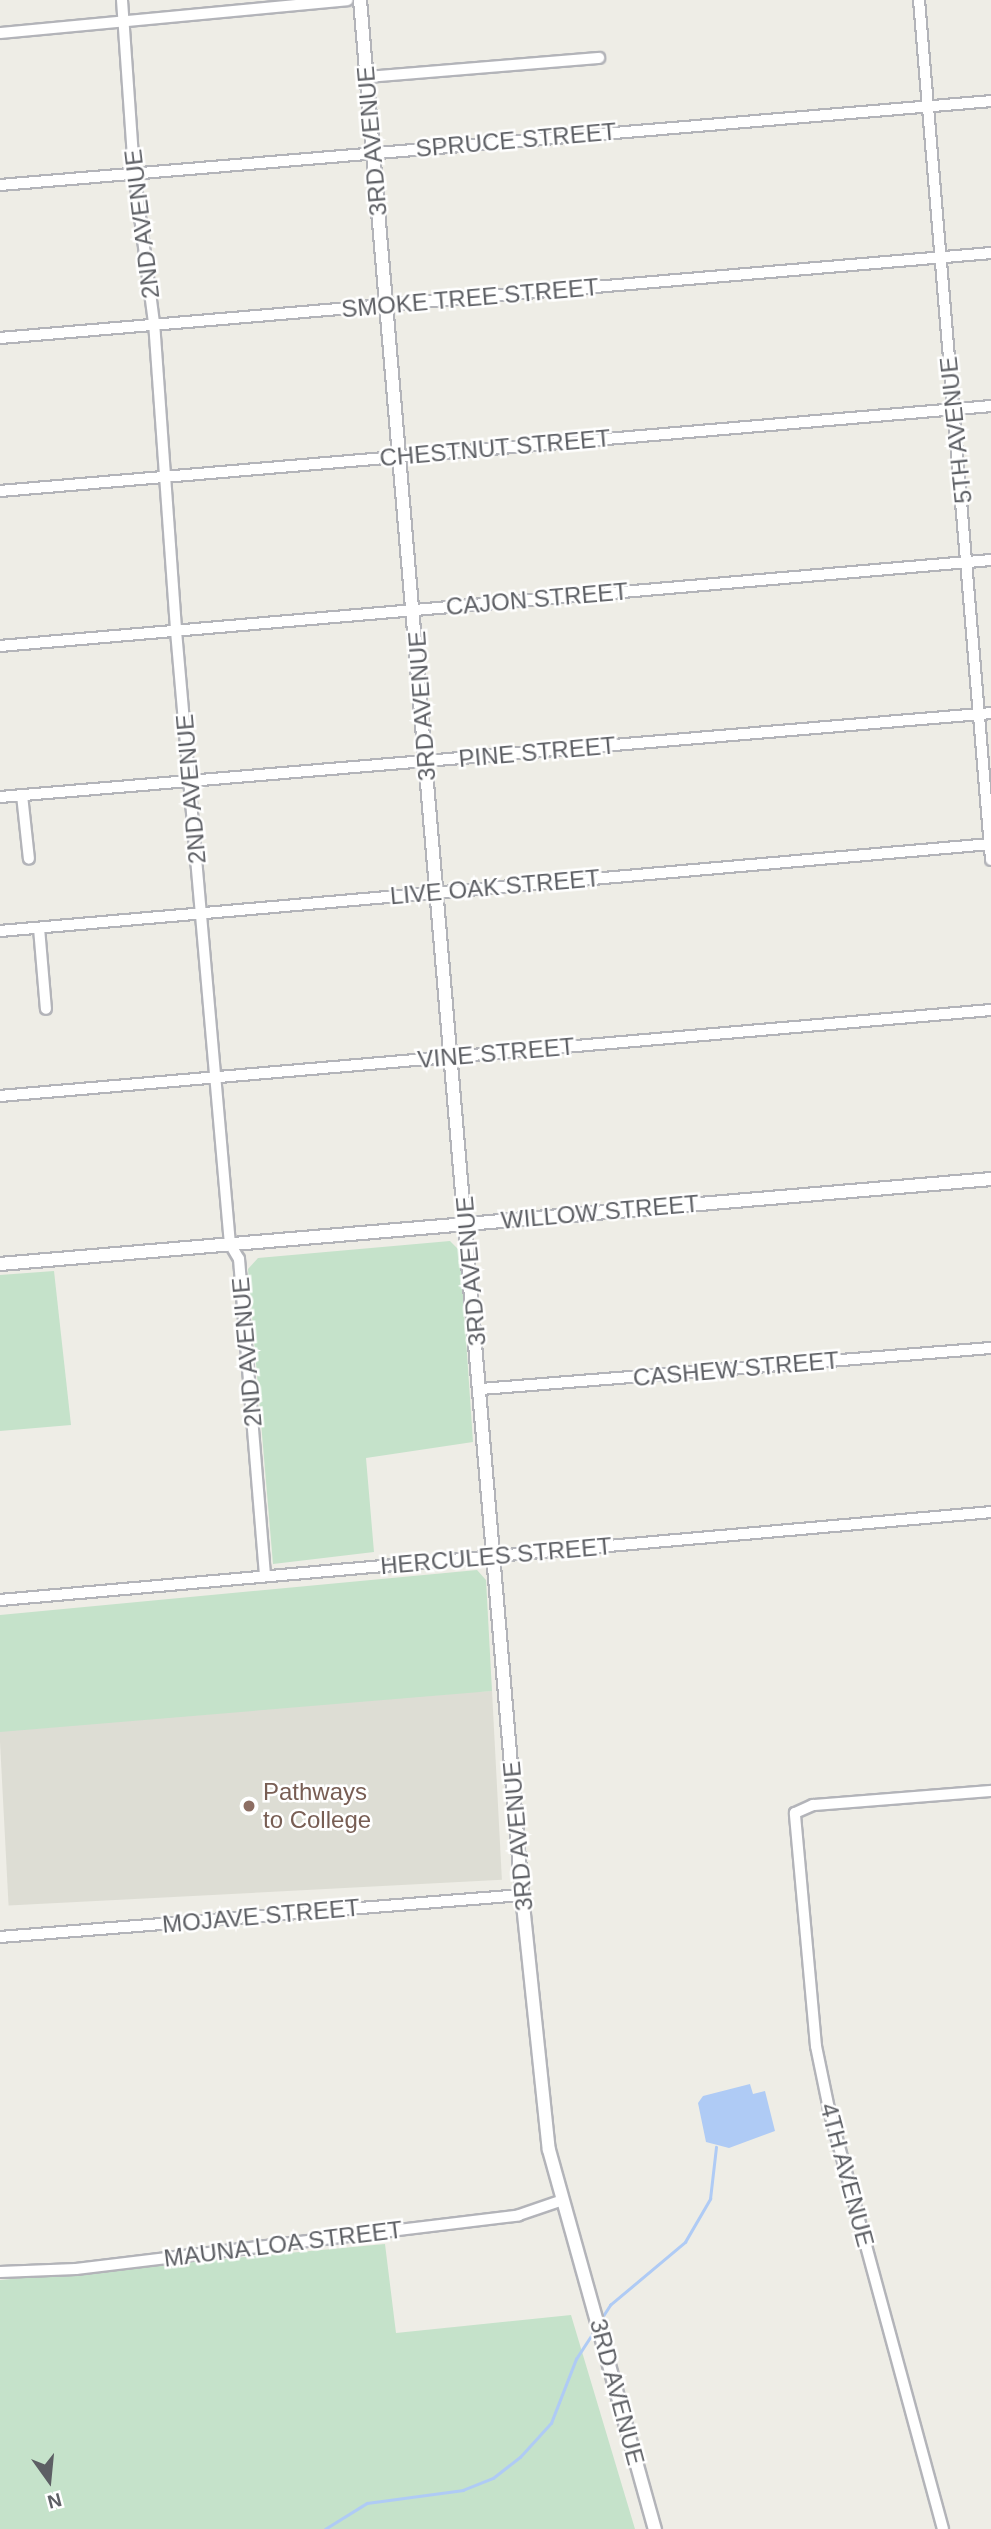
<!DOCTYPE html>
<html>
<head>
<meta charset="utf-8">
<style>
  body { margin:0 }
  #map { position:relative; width:991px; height:2529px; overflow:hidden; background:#eeede6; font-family:Arial,sans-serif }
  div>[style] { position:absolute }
  .education>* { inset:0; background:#ddddd4; transform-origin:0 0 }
  .green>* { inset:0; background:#c5e2ca }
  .water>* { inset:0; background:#afcbf5 }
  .stream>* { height:2.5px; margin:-1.25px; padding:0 1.25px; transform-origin:1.25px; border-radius:1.25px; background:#afcbf5 }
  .roads { filter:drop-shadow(2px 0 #b3b4b9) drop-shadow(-2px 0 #b3b4b9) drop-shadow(0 2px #b3b4b9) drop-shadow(0 -2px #b3b4b9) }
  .minor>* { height:10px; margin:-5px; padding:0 5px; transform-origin:5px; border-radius:5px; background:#fff }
  .tertiary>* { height:12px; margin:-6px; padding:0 6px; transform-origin:6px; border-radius:6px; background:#fff }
  .dots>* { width:19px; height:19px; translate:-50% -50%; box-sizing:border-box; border:4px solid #fff; border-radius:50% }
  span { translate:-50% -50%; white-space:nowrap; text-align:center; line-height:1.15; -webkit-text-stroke:5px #fff; paint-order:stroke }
  .street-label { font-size:24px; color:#5d5f64 }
  .education-label { font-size:24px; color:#785e54 }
  .left { translate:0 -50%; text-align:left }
  .north { position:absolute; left:14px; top:2445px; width:70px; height:70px; -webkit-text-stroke:5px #fff; paint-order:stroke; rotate:165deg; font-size:19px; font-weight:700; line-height:28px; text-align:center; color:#5d5f64 }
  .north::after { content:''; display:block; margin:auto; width:24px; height:32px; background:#5d5f64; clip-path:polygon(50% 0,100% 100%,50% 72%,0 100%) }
</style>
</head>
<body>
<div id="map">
  <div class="education">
    <div style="left:492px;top:1691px;width:189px;height:494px;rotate:87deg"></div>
  </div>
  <div class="green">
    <div style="clip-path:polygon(450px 1241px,460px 1251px,473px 1442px,366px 1458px,374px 1552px,273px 1564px,248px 1269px,258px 1258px)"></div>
    <div style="clip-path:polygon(54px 1271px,71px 1425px,0 1431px,0 1275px)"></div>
    <div style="clip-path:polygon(477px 1570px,486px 1580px,492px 1691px,0 1732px,0 1615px)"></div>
    <div style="clip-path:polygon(385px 2244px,396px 2333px,571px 2315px,635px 2529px,0 2529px,0 2280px)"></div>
  </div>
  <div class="water">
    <div style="clip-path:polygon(750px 2084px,753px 2094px,765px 2091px,775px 2131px,729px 2148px,706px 2142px,698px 2103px,703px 2096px)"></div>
  </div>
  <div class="stream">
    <div style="left:601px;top:2319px;width:17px;rotate:-57deg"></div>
    <div style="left:610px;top:2305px;width:98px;rotate:-40deg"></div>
    <div style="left:685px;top:2242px;width:50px;rotate:-59.8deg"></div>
    <div style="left:710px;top:2199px;width:52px;rotate:-83.4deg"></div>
    <div style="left:325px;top:2529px;width:49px;rotate:-31.8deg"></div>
    <div style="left:367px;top:2503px;width:97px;rotate:-7.7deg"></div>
    <div style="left:463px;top:2490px;width:32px;rotate:-22deg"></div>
    <div style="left:493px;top:2478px;width:34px;rotate:-38deg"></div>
    <div style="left:520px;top:2457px;width:46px;rotate:-47.6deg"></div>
    <div style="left:551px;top:2423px;width:69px;rotate:-68.7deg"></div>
    <div style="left:576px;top:2359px;width:33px;rotate:-57deg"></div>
  </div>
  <div class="roads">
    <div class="minor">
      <div style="left:122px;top:0;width:171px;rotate:86deg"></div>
      <div style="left:134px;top:171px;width:152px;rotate:82.5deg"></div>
      <div style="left:154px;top:322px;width:310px;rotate:85.9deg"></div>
      <div style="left:176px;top:631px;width:615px;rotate:84.97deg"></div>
      <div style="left:230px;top:1244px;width:17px;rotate:59deg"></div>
      <div style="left:239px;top:1259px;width:318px;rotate:85.3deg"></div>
      <div style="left:919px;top:0;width:863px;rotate:85.21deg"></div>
      <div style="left:0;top:33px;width:349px;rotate:-5.4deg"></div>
      <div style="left:366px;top:77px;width:234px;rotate:-4.7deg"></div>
      <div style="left:0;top:185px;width:995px;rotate:-4.84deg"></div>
      <div style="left:0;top:338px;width:995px;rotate:-4.9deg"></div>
      <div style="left:0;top:491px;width:995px;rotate:-4.9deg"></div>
      <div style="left:0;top:646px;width:995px;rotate:-4.96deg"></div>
      <div style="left:22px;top:795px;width:64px;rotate:83.8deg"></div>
      <div style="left:0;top:797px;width:995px;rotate:-4.84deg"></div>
      <div style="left:39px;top:928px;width:81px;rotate:85.1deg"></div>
      <div style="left:0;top:931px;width:995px;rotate:-5.02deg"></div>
      <div style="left:0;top:1096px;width:995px;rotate:-4.96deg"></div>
      <div style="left:481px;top:1389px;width:512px;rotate:-4.6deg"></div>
      <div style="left:0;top:1600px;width:995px;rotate:-5.07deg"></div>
      <div style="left:0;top:1937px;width:524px;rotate:-4.6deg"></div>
      <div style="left:0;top:2272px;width:76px;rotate:-2.3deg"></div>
      <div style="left:76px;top:2269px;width:446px;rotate:-6.9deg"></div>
      <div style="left:519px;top:2215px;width:46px;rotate:-18.8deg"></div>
      <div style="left:943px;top:2529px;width:435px;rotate:-105.2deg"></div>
      <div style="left:829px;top:2109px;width:64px;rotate:-101.7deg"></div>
      <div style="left:816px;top:2046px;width:234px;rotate:-95.2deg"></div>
      <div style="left:795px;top:1813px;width:20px;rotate:-24deg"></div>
      <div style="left:813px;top:1805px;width:179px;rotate:-4.5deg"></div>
    </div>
    <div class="tertiary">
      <div style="left:360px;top:0;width:1902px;rotate:85.11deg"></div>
      <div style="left:522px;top:1895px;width:256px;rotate:84deg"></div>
      <div style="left:549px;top:2150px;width:394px;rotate:74.4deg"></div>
      <div style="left:0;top:1264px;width:995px;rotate:-4.9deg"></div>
    </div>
  </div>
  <div class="dots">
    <div style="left:249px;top:1806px;background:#8d6e63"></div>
  </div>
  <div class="street-label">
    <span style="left:516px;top:140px;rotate:-5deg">SPRUCE STREET</span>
    <span style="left:372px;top:141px;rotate:-95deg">3RD AVENUE</span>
    <span style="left:142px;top:224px;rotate:-97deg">2ND AVENUE</span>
    <span style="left:470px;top:298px;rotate:-5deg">SMOKE TREE STREET</span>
    <span style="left:956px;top:430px;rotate:-96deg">5TH AVENUE</span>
    <span style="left:495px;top:448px;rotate:-5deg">CHESTNUT STREET</span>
    <span style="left:537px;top:599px;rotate:-5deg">CAJON STREET</span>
    <span style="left:422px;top:706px;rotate:-94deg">3RD AVENUE</span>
    <span style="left:537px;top:752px;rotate:-5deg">PINE STREET</span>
    <span style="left:191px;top:789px;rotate:-95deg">2ND AVENUE</span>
    <span style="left:495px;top:887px;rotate:-5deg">LIVE OAK STREET</span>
    <span style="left:496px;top:1053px;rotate:-5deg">VINE STREET</span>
    <span style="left:600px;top:1212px;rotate:-5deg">WILLOW STREET</span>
    <span style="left:471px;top:1271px;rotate:-95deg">3RD AVENUE</span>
    <span style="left:247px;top:1352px;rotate:-95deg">2ND AVENUE</span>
    <span style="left:736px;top:1369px;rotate:-5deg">CASHEW STREET</span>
    <span style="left:496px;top:1556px;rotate:-5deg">HERCULES STREET</span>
    <span style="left:518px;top:1836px;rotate:-95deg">3RD AVENUE</span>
    <span style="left:261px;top:1916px;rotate:-5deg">MOJAVE STREET</span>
    <span style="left:847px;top:2175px;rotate:75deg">4TH AVENUE</span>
    <span style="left:283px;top:2244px;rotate:-7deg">MAUNA LOA STREET</span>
    <span style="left:617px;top:2392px;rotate:75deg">3RD AVENUE</span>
  </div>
  <div class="education-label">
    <span class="left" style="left:263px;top:1806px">Pathways<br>to College</span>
  </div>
  <div class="north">N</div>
</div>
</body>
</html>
